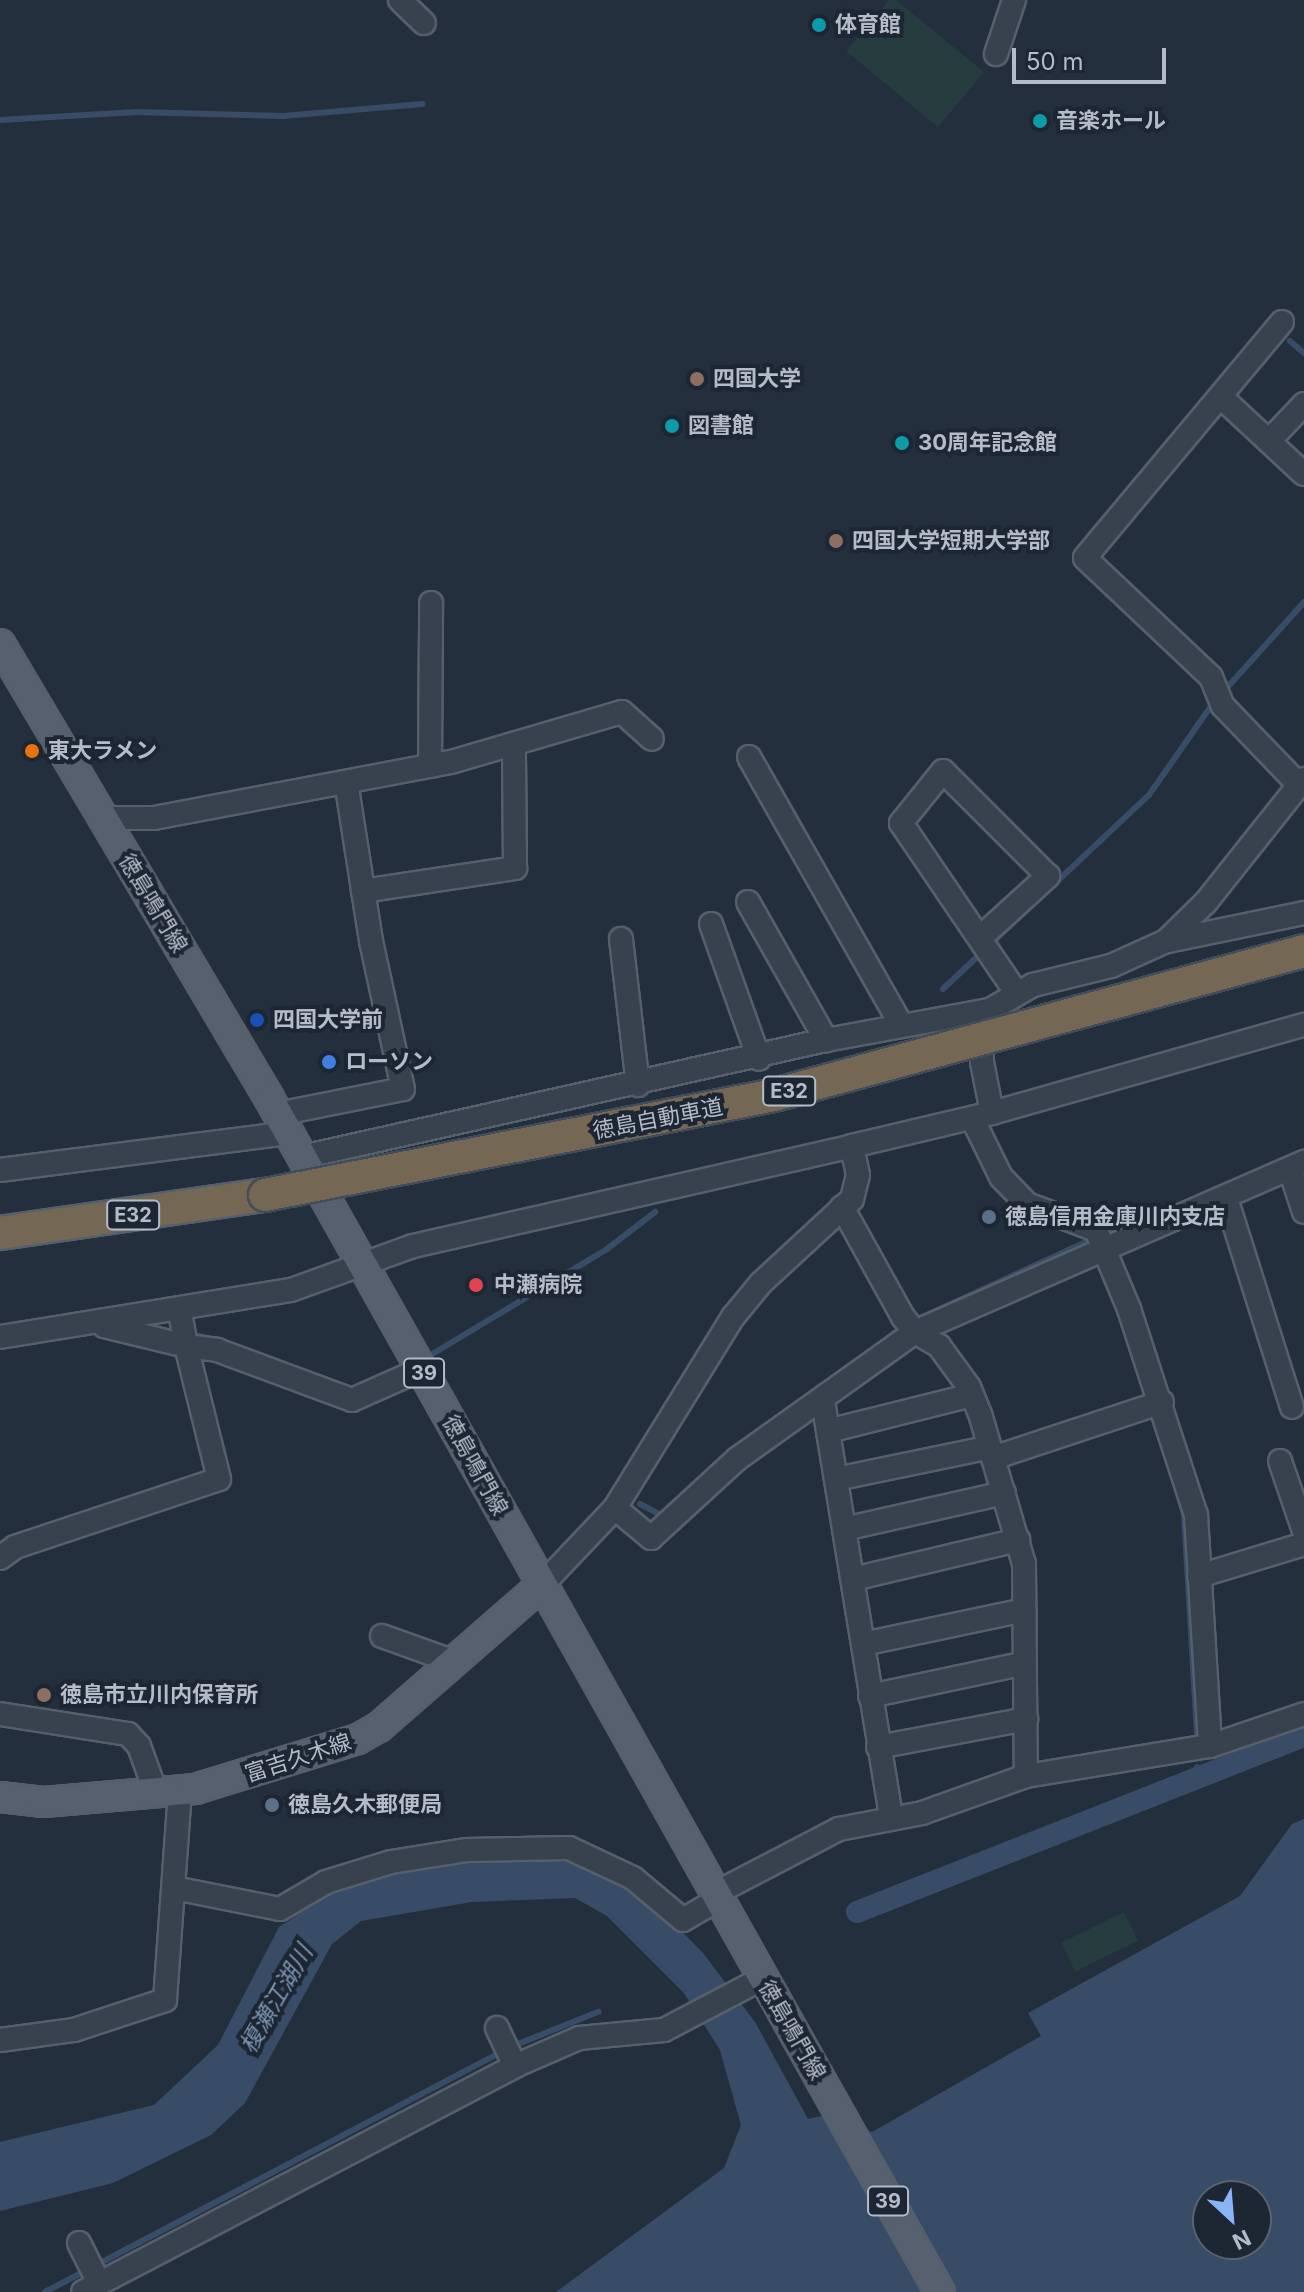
<!DOCTYPE html>
<html>
<head>
<meta charset="utf-8">
<style>
  body { margin:0 }
  #map { position:relative; width:1304px; height:2292px; overflow:hidden; background:#242f3e; font-family:Inter,"Noto Sans JP",sans-serif }
  div>[style] { position:absolute }
  .green>* { inset:0; background:#263c3f; transform-origin:0 0 }
  .water>* { inset:0; background:#394c67 }
  .stream>* { height:6px; margin:-3px; padding:0 3px; transform-origin:3px; border-radius:3px; background:#394c67 }
  .canal>* { height:22px; margin:-11px; padding:0 11px; transform-origin:11px; border-radius:11px; background:#394c67 }
  .roads { filter:drop-shadow(2px 0 #565f6c) drop-shadow(-2px 0 #565f6c) drop-shadow(0 2px #565f6c) drop-shadow(0 -2px #565f6c) }
  .minor>* { height:22px; margin:-11px; padding:0 11px; transform-origin:11px; border-radius:11px; background:#38414e }
  .major>* { height:28px; margin:-14px; padding:0 14px; transform-origin:14px; border-radius:14px; background:#56606e }
  .highway>* { height:32px; margin:-16px; padding:0 16px; transform-origin:16px; border-radius:16px; background:#746855 }
  .bridges { filter:drop-shadow(2px 0 #434c59) drop-shadow(-2px 0 #434c59) drop-shadow(0 2px #434c59) drop-shadow(0 -2px #434c59) }
  .highway-bridge>* { height:32px; margin:-16px; padding:0 16px; transform-origin:16px; border-radius:16px; background:#746855 }
  .dots>* { width:22px; height:22px; translate:-50% -50%; box-sizing:border-box; border:4px solid #1d2633; border-radius:50% }
  span { translate:-50% -50%; white-space:nowrap; text-align:center; line-height:1.15; -webkit-text-stroke:8px #1d2633; paint-order:stroke }
  .shield-label span { padding:2px 6px; background:#1d2633; border:2px solid; border-radius:6px; -webkit-text-stroke-width:0 }
  .shield-label { font-size:20px; color:#b4bcc9; font-weight:700 }
  .poi-label { font-size:22px; color:#b4bcc9; font-weight:700 }
  .left { translate:0 -50%; text-align:left }
  .street-label { font-size:22px; color:#b4bcc9 }
  .water-label { font-size:24px; color:#7c92b1; font-style:italic }
  .north { position:absolute; left:1192px; top:2180px; width:80px; height:80px; box-sizing:border-box; background:#1d2633; border:2px solid #59626f; border-radius:50%; rotate:154deg; font-size:22px; font-weight:700; line-height:32px; text-align:center; color:#b4bcc9 }
  .north::after { content:''; display:block; margin:auto; width:28px; height:36px; background:#8ab4f8; clip-path:polygon(50% 0,100% 100%,50% 72%,0 100%) }
  .scale { position:absolute; left:1012px; top:48px; width:154px; height:36px; box-sizing:border-box; border:4px solid #b4bcc9; border-top:0; padding-left:10px; font-size:24px; line-height:28px; white-space:nowrap; color:#b4bcc9; -webkit-text-stroke:6px #1d2633; paint-order:stroke }
</style>
</head>
<body>
<div id="map">
  <div class="green">
    <div style="clip-path:polygon(889px 0,896px 0,984px 72px,938px 127px,846px 51px)"></div>
    <div style="left:1124px;top:1912px;width:32px;height:70px;rotate:64deg"></div>
  </div>
  <div class="water">
    <div style="clip-path:polygon(evenodd,1304px 1819px,1304px 2292px,556px 2292px,724px 2168px,741px 2125px,720px 2050px,684px 1993px,607px 1916px,575px 1898px,472px 1902px,361px 1921px,332px 1944px,245px 2103px,211px 2135px,113px 2183px,0 2211px,0 2142px,154px 2105px,218px 2045px,279px 1927px,350px 1881px,483px 1860px,540px 1857px,592px 1864px,652px 1901px,703px 1953px,755px 2022px,808px 2119px,822px 2116px,872px 2132px,1041px 2036px,1028px 2013px,1240px 1896px,1292px 1824px,1304px 1819px,1208px 2196px,1256px 2196px,1256px 2244px,1208px 2244px,1208px 2196px)"></div>
  </div>
  <div class="stream">
    <div style="left:0;top:120px;width:137px;rotate:-3.3deg"></div>
    <div style="left:137px;top:112px;width:146px;rotate:1.6deg"></div>
    <div style="left:283px;top:116px;width:140px;rotate:-4.9deg"></div>
    <div style="left:1290px;top:341px;width:18px;rotate:41deg"></div>
    <div style="left:1224px;top:691px;width:120px;rotate:-48deg"></div>
    <div style="left:943px;top:989px;width:283px;rotate:-43.3deg"></div>
    <div style="left:1149px;top:795px;width:117px;rotate:-55.1deg"></div>
    <div style="left:1103px;top:1234px;width:77px;rotate:-20.6deg"></div>
    <div style="left:918px;top:1319px;width:192px;rotate:-24.6deg"></div>
    <div style="left:190px;top:1334px;width:32px;rotate:13deg"></div>
    <div style="left:872px;top:1350px;width:40px;rotate:-37deg"></div>
    <div style="left:434px;top:1353px;width:202px;rotate:-31deg"></div>
    <div style="left:607px;top:1249px;width:61px;rotate:-37.6deg"></div>
    <div style="left:1177px;top:1490px;width:26px;rotate:74deg"></div>
    <div style="left:1184px;top:1515px;width:222px;rotate:86.6deg"></div>
    <div style="left:640px;top:1504px;width:27px;rotate:28deg"></div>
    <div style="left:1195px;top:1776px;width:9px;rotate:-77deg"></div>
    <div style="left:513px;top:2046px;width:92px;rotate:-21.8deg"></div>
    <div style="left:45px;top:2292px;width:518px;rotate:-27.75deg"></div>
  </div>
  <div class="canal">
    <div style="left:857px;top:1912px;width:480px;rotate:-21.5deg"></div>
  </div>
  <div class="roads">
    <div class="minor">
      <div style="left:400px;top:0;width:33px;rotate:44deg"></div>
      <div style="left:996px;top:54px;width:57px;rotate:-71.6deg"></div>
      <div style="left:1282px;top:322px;width:307px;rotate:129.9deg"></div>
      <div style="left:1085px;top:558px;width:173px;rotate:43.4deg"></div>
      <div style="left:1211px;top:677px;width:31px;rotate:68deg"></div>
      <div style="left:1223px;top:706px;width:110px;rotate:46.1deg"></div>
      <div style="left:1221px;top:397px;width:113px;rotate:42.9deg"></div>
      <div style="left:1269px;top:441px;width:51px;rotate:-46.6deg"></div>
      <div style="left:749px;top:757px;width:308px;rotate:60.4deg"></div>
      <div style="left:430px;top:766px;width:163px;rotate:-89.6deg"></div>
      <div style="left:102px;top:818px;width:52px"></div>
      <div style="left:154px;top:818px;width:302px;rotate:-10.7deg"></div>
      <div style="left:451px;top:762px;width:178px;rotate:-16.3deg"></div>
      <div style="left:622px;top:712px;width:40px;rotate:42deg"></div>
      <div style="left:363px;top:891px;width:154px;rotate:-8.6deg"></div>
      <div style="left:515px;top:868px;width:122px;rotate:-90.5deg"></div>
      <div style="left:748px;top:902px;width:159px;rotate:60.5deg"></div>
      <div style="left:711px;top:924px;width:143px;rotate:70.4deg"></div>
      <div style="left:981px;top:937px;width:91px;rotate:-42.3deg"></div>
      <div style="left:1048px;top:876px;width:148px;rotate:-135deg"></div>
      <div style="left:943px;top:771px;width:67px;rotate:128.9deg"></div>
      <div style="left:901px;top:823px;width:204px;rotate:55.8deg"></div>
      <div style="left:621px;top:939px;width:147px;rotate:83.4deg"></div>
      <div style="left:1168px;top:941px;width:139px;rotate:-11.6deg"></div>
      <div style="left:992px;top:1113px;width:324px;rotate:-15.8deg"></div>
      <div style="left:278px;top:1114px;width:127px;rotate:-11.3deg"></div>
      <div style="left:403px;top:1089px;width:151px;rotate:-102.2deg"></div>
      <div style="left:371px;top:941px;width:161px;rotate:-98.9deg"></div>
      <div style="left:972px;top:1118px;width:66px;rotate:63.8deg"></div>
      <div style="left:1001px;top:1177px;width:37px;rotate:46deg"></div>
      <div style="left:1027px;top:1204px;width:74px;rotate:20.6deg"></div>
      <div style="left:1096px;top:1230px;width:86px;rotate:67.3deg"></div>
      <div style="left:1129px;top:1309px;width:217px;rotate:72deg"></div>
      <div style="left:1196px;top:1515px;width:231px;rotate:86.5deg"></div>
      <div style="left:302px;top:1157px;width:537px;rotate:-12.59deg"></div>
      <div style="left:826px;top:1040px;width:167px;rotate:-10.4deg"></div>
      <div style="left:1290px;top:1169px;width:45px;rotate:72deg"></div>
      <div style="left:0;top:1170px;width:290px;rotate:-7.3deg"></div>
      <div style="left:1226px;top:1198px;width:219px;rotate:72.5deg"></div>
      <div style="left:842px;top:1207px;width:126px;rotate:61deg"></div>
      <div style="left:903px;top:1317px;width:19px;rotate:51deg"></div>
      <div style="left:915px;top:1332px;width:28px;rotate:30deg"></div>
      <div style="left:939px;top:1346px;width:51px;rotate:53.8deg"></div>
      <div style="left:969px;top:1387px;width:32px;rotate:68deg"></div>
      <div style="left:981px;top:1417px;width:153px;rotate:73.7deg"></div>
      <div style="left:1024px;top:1564px;width:212px;rotate:89.5deg"></div>
      <div style="left:180px;top:1312px;width:35px;rotate:80deg"></div>
      <div style="left:186px;top:1346px;width:31px;rotate:7deg"></div>
      <div style="left:217px;top:1350px;width:144px;rotate:20.3deg"></div>
      <div style="left:352px;top:1400px;width:77px;rotate:-23.9deg"></div>
      <div style="left:0;top:1337px;width:295px;rotate:-9.2deg"></div>
      <div style="left:291px;top:1290px;width:130px;rotate:-19.8deg"></div>
      <div style="left:413px;top:1246px;width:450px;rotate:-12.8deg"></div>
      <div style="left:823px;top:1401px;width:423px;rotate:80.7deg"></div>
      <div style="left:828px;top:1431px;width:148px;rotate:-14deg"></div>
      <div style="left:993px;top:1458px;width:178px;rotate:-18.3deg"></div>
      <div style="left:1280px;top:1461px;width:74px;rotate:71.1deg"></div>
      <div style="left:836px;top:1479px;width:157px;rotate:-11.7deg"></div>
      <div style="left:615px;top:1508px;width:47px;rotate:39.8deg"></div>
      <div style="left:651px;top:1538px;width:117px;rotate:-42.6deg"></div>
      <div style="left:737px;top:1459px;width:219px;rotate:-35.5deg"></div>
      <div style="left:915px;top:1332px;width:425px;rotate:-23.6deg"></div>
      <div style="left:844px;top:1529px;width:164px;rotate:-12.7deg"></div>
      <div style="left:0;top:1558px;width:19px;rotate:-36deg"></div>
      <div style="left:15px;top:1547px;width:215px;rotate:-18.4deg"></div>
      <div style="left:219px;top:1479px;width:137px;rotate:-103.9deg"></div>
      <div style="left:186px;top:1346px;width:84px;rotate:-166.3deg"></div>
      <div style="left:1199px;top:1576px;width:110px;rotate:-16.9deg"></div>
      <div style="left:853px;top:1579px;width:170px;rotate:-13.3deg"></div>
      <div style="left:542px;top:1585px;width:106px;rotate:-46.5deg"></div>
      <div style="left:615px;top:1508px;width:225px;rotate:-58.3deg"></div>
      <div style="left:733px;top:1317px;width:44px;rotate:-50.5deg"></div>
      <div style="left:761px;top:1283px;width:124px;rotate:-42.7deg"></div>
      <div style="left:852px;top:1199px;width:25px;rotate:-76deg"></div>
      <div style="left:858px;top:1175px;width:30px;rotate:-102deg"></div>
      <div style="left:852px;top:1146px;width:144px;rotate:-13.3deg"></div>
      <div style="left:992px;top:1113px;width:52px;rotate:-101.1deg"></div>
      <div style="left:982px;top:1062px;width:35px;rotate:-90deg"></div>
      <div style="left:982px;top:1027px;width:19px;rotate:-65deg"></div>
      <div style="left:990px;top:1010px;width:50px;rotate:-30.2deg"></div>
      <div style="left:1033px;top:985px;width:80px;rotate:-13.7deg"></div>
      <div style="left:1111px;top:966px;width:60px;rotate:-24.4deg"></div>
      <div style="left:1166px;top:941px;width:56px;rotate:-44.3deg"></div>
      <div style="left:1206px;top:902px;width:157px;rotate:-51.5deg"></div>
      <div style="left:382px;top:1636px;width:74px;rotate:19.7deg"></div>
      <div style="left:863px;top:1644px;width:165px;rotate:-11.9deg"></div>
      <div style="left:870px;top:1696px;width:158px;rotate:-12deg"></div>
      <div style="left:0;top:1714px;width:130px;rotate:8.9deg"></div>
      <div style="left:128px;top:1734px;width:16px;rotate:47deg"></div>
      <div style="left:139px;top:1746px;width:50px;rotate:70.1deg"></div>
      <div style="left:878px;top:1747px;width:151px;rotate:-10.7deg"></div>
      <div style="left:174px;top:1888px;width:108px;rotate:11.2deg"></div>
      <div style="left:280px;top:1909px;width:53px;rotate:-30.4deg"></div>
      <div style="left:326px;top:1882px;width:68px;rotate:-17.1deg"></div>
      <div style="left:391px;top:1862px;width:77px;rotate:-9deg"></div>
      <div style="left:467px;top:1850px;width:102px;rotate:-1.1deg"></div>
      <div style="left:569px;top:1848px;width:71px;rotate:25.1deg"></div>
      <div style="left:633px;top:1878px;width:65px;rotate:40deg"></div>
      <div style="left:683px;top:1920px;width:42px;rotate:-30.3deg"></div>
      <div style="left:716px;top:1893px;width:139px;rotate:-27.5deg"></div>
      <div style="left:839px;top:1829px;width:85px;rotate:-10.9deg"></div>
      <div style="left:922px;top:1813px;width:110px;rotate:-19.6deg"></div>
      <div style="left:1026px;top:1776px;width:186px;rotate:-9.3deg"></div>
      <div style="left:1210px;top:1746px;width:99px;rotate:-18.8deg"></div>
      <div style="left:497px;top:2028px;width:42px;rotate:64.7deg"></div>
      <div style="left:0;top:2040px;width:75px;rotate:-7.7deg"></div>
      <div style="left:74px;top:2030px;width:96px;rotate:-18.2deg"></div>
      <div style="left:165px;top:2000px;width:210px;rotate:-85.9deg"></div>
      <div style="left:79px;top:2243px;width:45px;rotate:63.4deg"></div>
      <div style="left:83px;top:2292px;width:488px;rotate:-27.6deg"></div>
      <div style="left:515px;top:2066px;width:70px;rotate:-23.6deg"></div>
      <div style="left:579px;top:2038px;width:85px;rotate:-5.4deg"></div>
      <div style="left:664px;top:2030px;width:112px;rotate:-27.7deg"></div>
    </div>
    <div class="major">
      <div style="left:0;top:644px;width:528px;rotate:59.35deg"></div>
      <div style="left:269px;top:1098px;width:1370px;rotate:60.67deg"></div>
      <div style="left:0;top:1797px;width:44px;rotate:6.5deg"></div>
      <div style="left:44px;top:1802px;width:152px;rotate:-4.9deg"></div>
      <div style="left:195px;top:1789px;width:170px;rotate:-17.1deg"></div>
      <div style="left:358px;top:1739px;width:24px;rotate:-30deg"></div>
      <div style="left:379px;top:1727px;width:216px;rotate:-41.1deg"></div>
    </div>
    <div class="highway">
      <div style="left:0;top:1233px;width:268px;rotate:-8.2deg"></div>
    </div>
  </div>
  <div class="bridges">
    <div class="highway-bridge">
      <div style="left:265px;top:1195px;width:519px;rotate:-11.11deg"></div>
      <div style="left:774px;top:1095px;width:549px;rotate:-15.2deg"></div>
    </div>
  </div>
  <div class="dots">
    <div style="left:819px;top:25px;background:#0f9aa8"></div>
    <div style="left:1040px;top:121px;background:#0f9aa8"></div>
    <div style="left:697px;top:379px;background:#8d6e63"></div>
    <div style="left:672px;top:426px;background:#0f9aa8"></div>
    <div style="left:902px;top:443px;background:#0f9aa8"></div>
    <div style="left:836px;top:541px;background:#8d6e63"></div>
    <div style="left:32px;top:751px;background:#e8710a"></div>
    <div style="left:257px;top:1020px;background:#1a4fb4"></div>
    <div style="left:329px;top:1062px;background:#3f7fe0"></div>
    <div style="left:989px;top:1217px;background:#5c6f8a"></div>
    <div style="left:476px;top:1285px;background:#e0444e"></div>
    <div style="left:44px;top:1695px;background:#8d6e63"></div>
    <div style="left:272px;top:1805px;background:#5c6f8a"></div>
  </div>
  <div class="shield-label">
    <span style="left:789px;top:1091px">E32</span>
    <span style="left:133px;top:1215px">E32</span>
    <span style="left:424px;top:1373px">39</span>
    <span style="left:888px;top:2201px">39</span>
  </div>
  <div class="poi-label">
    <span class="left" style="left:835px;top:25px">体育館</span>
    <span class="left" style="left:1056px;top:121px">音楽ホール</span>
    <span class="left" style="left:713px;top:379px">四国大学</span>
    <span class="left" style="left:688px;top:426px">図書館</span>
    <span class="left" style="left:918px;top:443px">30周年記念館</span>
    <span class="left" style="left:852px;top:541px">四国大学短期大学部</span>
    <span class="left" style="left:48px;top:751px">東大ラメン</span>
    <span class="left" style="left:273px;top:1020px">四国大学前</span>
    <span class="left" style="left:345px;top:1062px">ローソン</span>
    <span class="left" style="left:1005px;top:1217px">徳島信用金庫川内支店</span>
    <span class="left" style="left:494px;top:1285px">中瀬病院</span>
    <span class="left" style="left:60px;top:1695px">徳島市立川内保育所</span>
    <span class="left" style="left:288px;top:1805px">徳島久木郵便局</span>
  </div>
  <div class="street-label">
    <span style="left:153px;top:903px;rotate:59deg">徳島鳴門線</span>
    <span style="left:658px;top:1119px;rotate:-11deg">徳島自動車道</span>
    <span style="left:475px;top:1465px;rotate:61deg">徳島鳴門線</span>
    <span style="left:298px;top:1758px;rotate:-18deg">富吉久木線</span>
    <span style="left:792px;top:2030px;rotate:60deg">徳島鳴門線</span>
  </div>
  <div class="water-label">
    <span style="left:276px;top:1999px;rotate:-60deg">榎瀬江湖川</span>
  </div>
  <div class="north">N</div>
  <div class="scale">50 m</div>
</div>
</body>
</html>
